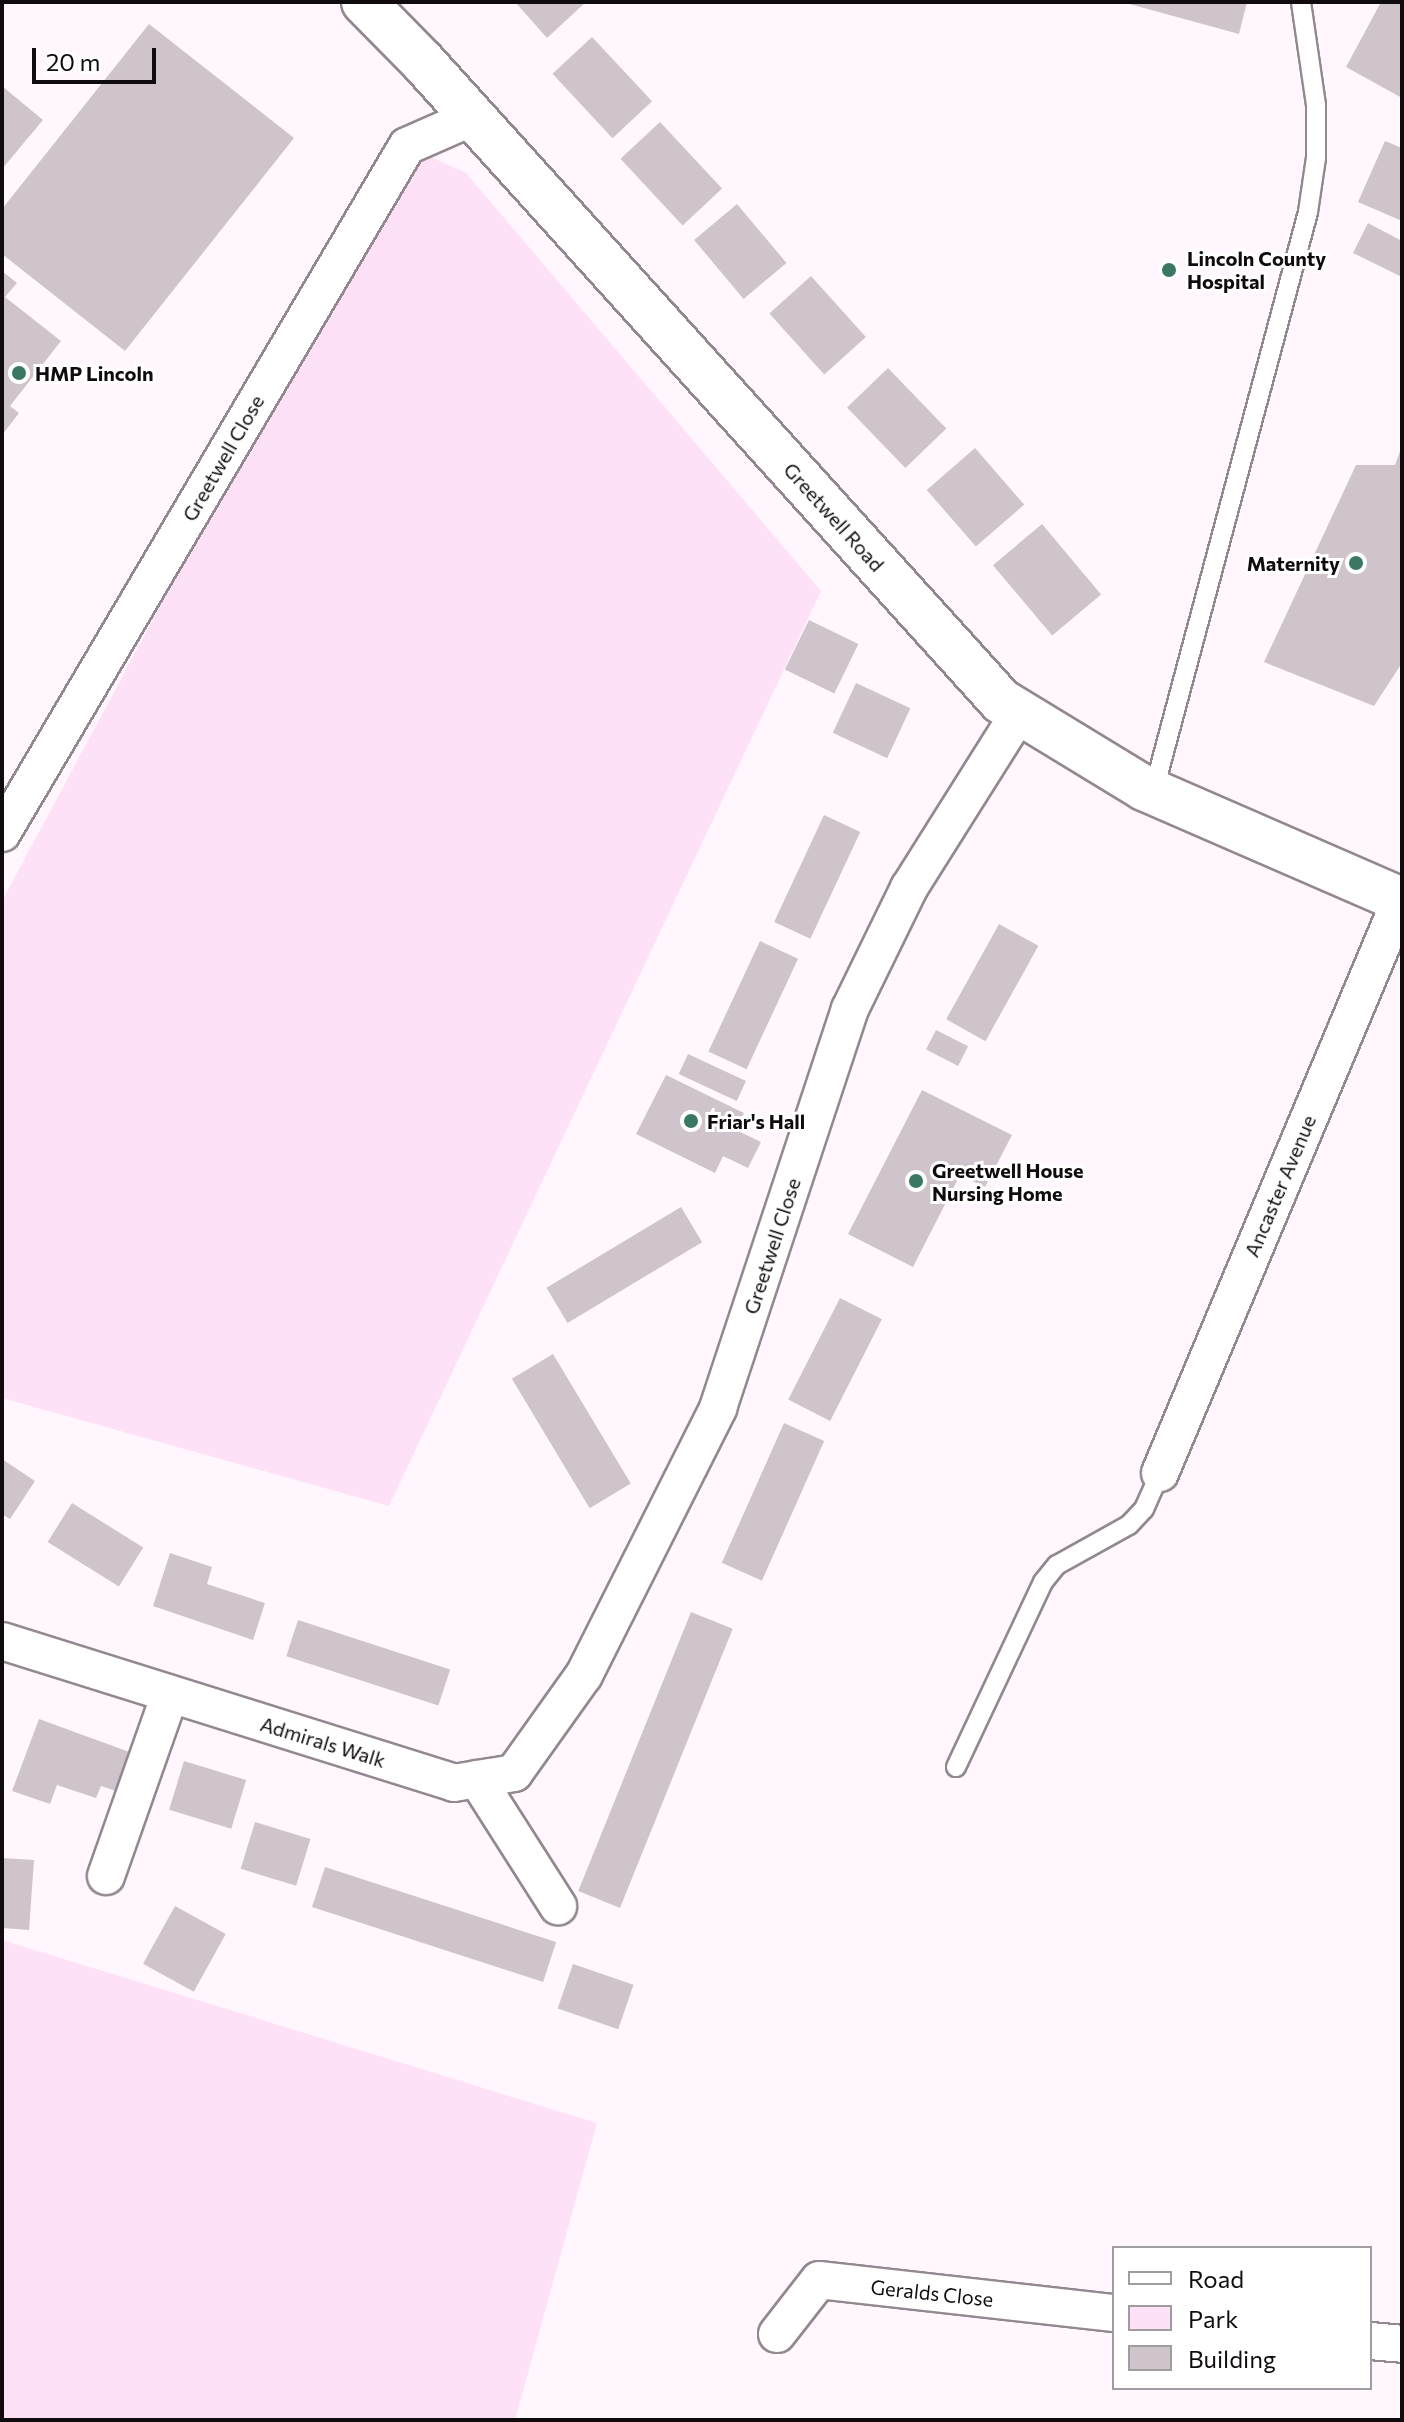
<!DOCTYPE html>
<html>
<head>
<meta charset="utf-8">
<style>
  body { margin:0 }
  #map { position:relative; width:1404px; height:2422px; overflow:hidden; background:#fff7fd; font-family:Commissioner,sans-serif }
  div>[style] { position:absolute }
  .green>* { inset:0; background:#fee1f7 }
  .building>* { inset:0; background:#cfc4cc; transform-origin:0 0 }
  .roads { filter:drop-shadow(2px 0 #938890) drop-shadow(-2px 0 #938890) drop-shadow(0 2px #938890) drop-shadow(0 -2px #938890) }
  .lane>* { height:18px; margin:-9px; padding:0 9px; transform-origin:9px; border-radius:9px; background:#fff }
  .street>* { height:36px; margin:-18px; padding:0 18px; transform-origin:18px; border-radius:18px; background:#fff }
  .secondary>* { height:44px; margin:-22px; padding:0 22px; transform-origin:22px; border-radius:22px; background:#fff }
  .dots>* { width:22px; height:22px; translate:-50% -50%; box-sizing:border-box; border:4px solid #fff; border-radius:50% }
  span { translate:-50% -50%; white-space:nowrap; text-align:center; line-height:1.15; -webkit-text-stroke:6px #fff; paint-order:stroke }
  .poi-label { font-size:20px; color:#0f0b0e; font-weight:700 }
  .left { translate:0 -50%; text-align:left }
  .right { translate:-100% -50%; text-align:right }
  .street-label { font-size:20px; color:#0f0b0e }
  .frame { position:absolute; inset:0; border:4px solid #0f0b0e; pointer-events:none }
  .legend { position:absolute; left:1112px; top:2246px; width:260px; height:144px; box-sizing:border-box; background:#fff; border:2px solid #9f9d9f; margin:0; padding:10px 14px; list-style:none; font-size:24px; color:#0f0b0e }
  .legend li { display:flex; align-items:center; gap:16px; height:40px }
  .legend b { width:40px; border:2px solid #9f9d9f }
  .scale { position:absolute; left:32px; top:48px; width:124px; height:36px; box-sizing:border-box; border:4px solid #0f0b0e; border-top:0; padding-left:10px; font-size:24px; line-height:28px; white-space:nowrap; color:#0f0b0e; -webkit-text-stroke:6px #fff; paint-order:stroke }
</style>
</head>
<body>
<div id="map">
  <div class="green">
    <div style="clip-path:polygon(407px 146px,466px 173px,821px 591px,389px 1506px,2px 1398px,2px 901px)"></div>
    <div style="clip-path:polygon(2px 1940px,597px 2123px,515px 2420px,2px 2420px)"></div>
  </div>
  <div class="building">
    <div style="clip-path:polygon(515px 2px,586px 2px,547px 38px)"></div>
    <div style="clip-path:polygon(1122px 2px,1247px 2px,1239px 34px)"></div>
    <div style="clip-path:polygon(1381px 2px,1402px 2px,1402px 98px,1346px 67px)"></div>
    <div style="clip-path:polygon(149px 24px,294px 138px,125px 351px,2px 254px,2px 209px)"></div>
    <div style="left:592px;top:37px;width:88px;height:54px;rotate:47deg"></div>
    <div style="clip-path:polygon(2px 86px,43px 120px,2px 169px)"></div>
    <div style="left:660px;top:122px;width:91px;height:54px;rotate:47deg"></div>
    <div style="clip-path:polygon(1385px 141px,1402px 148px,1402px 221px,1358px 202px)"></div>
    <div style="left:737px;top:204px;width:77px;height:56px;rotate:50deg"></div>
    <div style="clip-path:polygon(1368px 223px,1402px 241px,1402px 277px,1353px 253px)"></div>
    <div style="clip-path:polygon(2px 271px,17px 283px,5px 297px,61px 341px,10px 406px,19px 413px,2px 435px)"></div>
    <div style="left:811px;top:276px;width:82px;height:56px;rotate:48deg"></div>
    <div style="left:888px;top:368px;width:84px;height:57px;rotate:46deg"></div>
    <div style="clip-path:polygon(1402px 446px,1402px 663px,1374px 706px,1264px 662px,1356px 465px,1395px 465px)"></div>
    <div style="left:975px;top:448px;width:75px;height:64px;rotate:49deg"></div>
    <div style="left:1042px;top:524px;width:92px;height:64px;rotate:50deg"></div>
    <div style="left:809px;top:620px;width:55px;height:55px;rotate:26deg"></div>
    <div style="left:856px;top:683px;width:60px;height:55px;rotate:25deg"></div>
    <div style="left:824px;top:815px;width:40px;height:118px;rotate:25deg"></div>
    <div style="left:999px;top:924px;width:45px;height:109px;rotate:29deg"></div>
    <div style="left:760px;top:941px;width:42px;height:122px;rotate:25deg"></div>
    <div style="left:936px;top:1030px;width:36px;height:22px;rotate:27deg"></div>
    <div style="left:688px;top:1054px;width:64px;height:22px;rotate:25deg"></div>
    <div style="clip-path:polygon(666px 1075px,744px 1113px,736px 1130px,761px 1142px,748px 1168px,723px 1156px,715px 1173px,636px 1134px)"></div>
    <div style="clip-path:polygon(922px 1090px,1012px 1135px,985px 1187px,960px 1175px,913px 1267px,848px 1234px)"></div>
    <div style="left:681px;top:1207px;width:41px;height:157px;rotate:59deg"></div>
    <div style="left:840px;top:1298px;width:47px;height:114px;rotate:27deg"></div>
    <div style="left:553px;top:1354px;width:151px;height:48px;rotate:59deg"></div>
    <div style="left:784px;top:1423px;width:44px;height:153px;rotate:24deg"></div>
    <div style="clip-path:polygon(2px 1459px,35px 1481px,10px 1519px,2px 1514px)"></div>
    <div style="left:72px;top:1503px;width:84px;height:46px;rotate:32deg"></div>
    <div style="clip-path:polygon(170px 1553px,212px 1567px,207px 1584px,265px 1603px,253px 1640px,153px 1606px)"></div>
    <div style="left:691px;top:1612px;width:45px;height:301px;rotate:22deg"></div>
    <div style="left:298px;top:1620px;width:160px;height:38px;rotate:18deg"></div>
    <div style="clip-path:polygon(39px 1719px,135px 1754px,122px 1793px,101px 1786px,96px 1798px,57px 1785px,50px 1804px,12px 1791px)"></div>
    <div style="left:184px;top:1761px;width:65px;height:51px;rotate:17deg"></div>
    <div style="left:255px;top:1822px;width:58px;height:49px;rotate:17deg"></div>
    <div style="clip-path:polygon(2px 1858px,34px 1860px,29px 1930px,2px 1928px)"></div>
    <div style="left:325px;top:1867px;width:243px;height:42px;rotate:18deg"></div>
    <div style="left:175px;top:1906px;width:58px;height:66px;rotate:29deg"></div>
    <div style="left:573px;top:1964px;width:64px;height:47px;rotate:19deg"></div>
  </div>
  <div class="roads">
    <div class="lane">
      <div style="left:1153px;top:793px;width:601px;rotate:-75.06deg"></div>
      <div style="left:1308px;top:212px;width:55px;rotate:-81.6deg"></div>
      <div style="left:1316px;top:158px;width:53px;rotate:-90deg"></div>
      <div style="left:1316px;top:105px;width:104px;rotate:-98.3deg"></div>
      <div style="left:956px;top:1767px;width:204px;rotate:-64.8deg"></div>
      <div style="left:1043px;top:1582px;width:22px;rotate:-51deg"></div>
      <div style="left:1057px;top:1565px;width:82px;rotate:-29.1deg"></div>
      <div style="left:1129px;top:1525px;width:22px;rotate:-47deg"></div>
      <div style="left:1144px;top:1509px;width:39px;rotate:-66deg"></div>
    </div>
    <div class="street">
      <div style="left:2px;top:833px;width:797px;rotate:-59.48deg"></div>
      <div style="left:407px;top:146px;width:72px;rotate:-23.7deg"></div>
      <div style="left:1160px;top:1473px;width:623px;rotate:-67.22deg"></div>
      <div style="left:2px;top:1641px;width:474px;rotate:17.4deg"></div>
      <div style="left:454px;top:1783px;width:61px;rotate:-9.5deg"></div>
      <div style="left:514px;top:1773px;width:120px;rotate:-54.5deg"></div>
      <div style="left:584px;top:1675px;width:299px;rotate:-63.3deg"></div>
      <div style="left:718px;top:1408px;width:420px;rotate:-71.7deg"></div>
      <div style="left:850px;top:1009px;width:135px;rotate:-64deg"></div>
      <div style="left:909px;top:888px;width:207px;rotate:-57.8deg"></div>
      <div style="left:477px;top:1779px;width:151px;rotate:57.5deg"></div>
      <div style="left:106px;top:1876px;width:193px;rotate:-70.6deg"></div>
      <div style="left:777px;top:2334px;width:68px;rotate:-52.1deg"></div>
      <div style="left:819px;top:2280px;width:297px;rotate:6.4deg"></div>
      <div style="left:1370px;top:2341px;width:32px;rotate:5deg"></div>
    </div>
    <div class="secondary">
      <div style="left:364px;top:2px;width:84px;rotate:45.5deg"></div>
      <div style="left:423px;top:62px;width:862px;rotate:47.87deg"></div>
      <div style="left:1001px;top:701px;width:167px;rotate:31.3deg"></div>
      <div style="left:1144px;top:788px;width:281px;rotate:23.5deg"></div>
    </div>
  </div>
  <div class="dots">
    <div style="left:1169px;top:270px;background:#3a7864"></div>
    <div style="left:19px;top:373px;background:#3a7864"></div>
    <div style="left:1356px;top:563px;background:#3a7864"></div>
    <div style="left:691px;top:1121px;background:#3a7864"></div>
    <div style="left:916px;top:1181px;background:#3a7864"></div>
  </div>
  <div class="poi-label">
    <span class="left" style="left:1187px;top:270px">Lincoln County<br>Hospital</span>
    <span class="left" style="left:35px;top:373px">HMP Lincoln</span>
    <span class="right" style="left:1340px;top:563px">Maternity</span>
    <span class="left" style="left:707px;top:1121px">Friar's Hall</span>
    <span class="left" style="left:932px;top:1182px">Greetwell House<br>Nursing Home</span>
  </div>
  <div class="street-label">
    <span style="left:223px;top:458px;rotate:-60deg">Greetwell Close</span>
    <span style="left:834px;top:517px;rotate:48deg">Greetwell Road</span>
    <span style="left:1280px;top:1186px;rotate:-67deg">Ancaster Avenue</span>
    <span style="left:772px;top:1246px;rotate:-72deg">Greetwell Close</span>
    <span style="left:323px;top:1742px;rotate:17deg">Admirals Walk</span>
    <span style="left:932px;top:2293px;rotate:6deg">Geralds Close</span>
  </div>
  <div class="frame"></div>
  <ul class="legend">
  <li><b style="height:10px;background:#fff"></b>Road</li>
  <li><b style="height:22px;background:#fee1f7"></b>Park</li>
  <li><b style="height:22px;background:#cfc4cc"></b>Building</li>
  </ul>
  <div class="scale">20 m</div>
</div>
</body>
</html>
